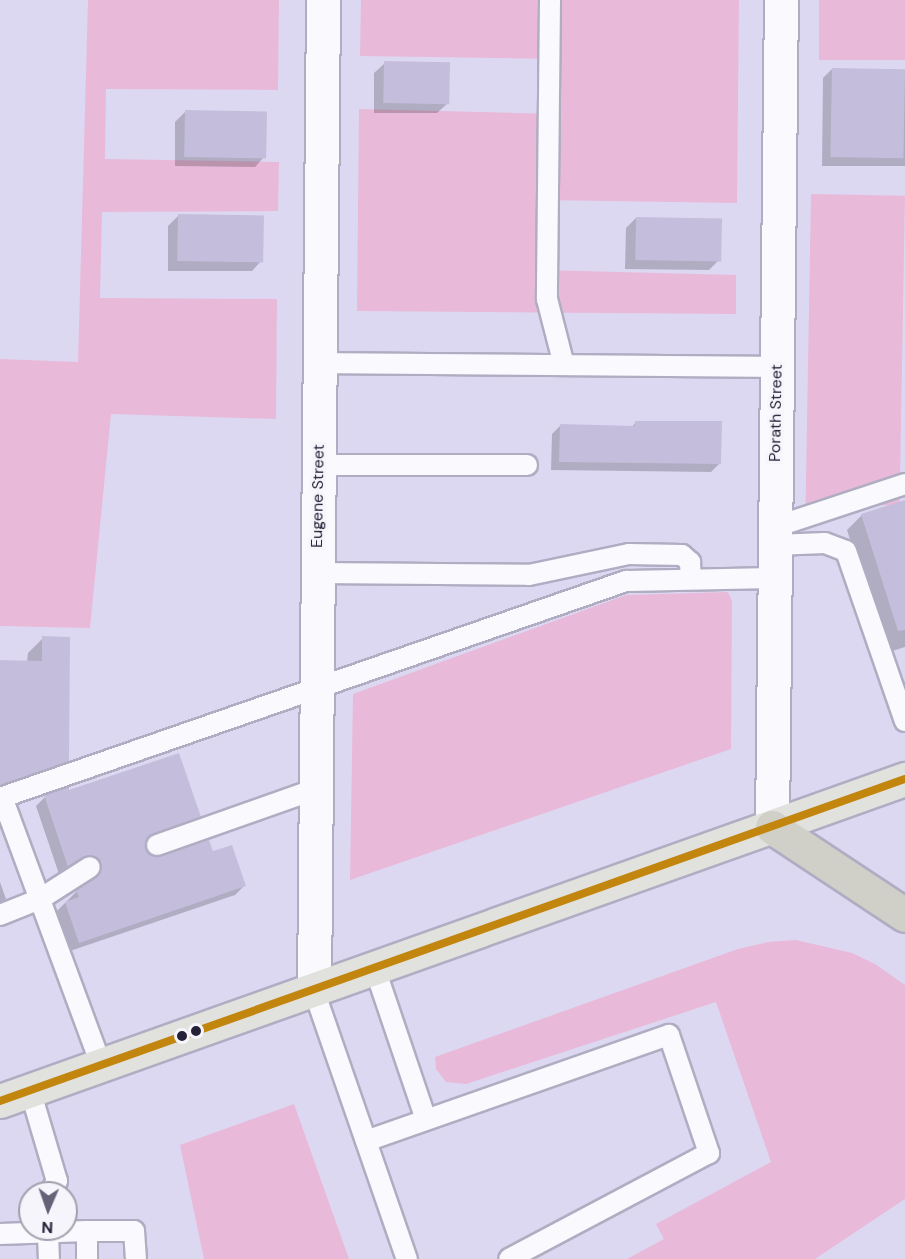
<!DOCTYPE html>
<html>
<head>
<meta charset="utf-8">
<style>
  body { margin:0 }
  #map { position:relative; width:905px; height:1259px; overflow:hidden; background:#ddd8f2; font-family:"DM Sans",sans-serif }
  div>[style] { position:absolute }
  .green>* { inset:0; background:#e9b9d9; transform-origin:0 0 }
  .shadow>* { inset:0; background:#0003 }
  .building>* { inset:0; background:#c4bedc; transform-origin:0 0 }
  .roads { filter:drop-shadow(2px 0 #b0adc3) drop-shadow(-2px 0 #b0adc3) drop-shadow(0 2px #b0adc3) drop-shadow(0 -2px #b0adc3) }
  .service>* { height:20px; margin:-10px; padding:0 10px; transform-origin:10px; border-radius:10px; background:#faf9fd }
  .minor>* { height:33px; margin:-16.5px; padding:0 16.5px; transform-origin:16.5px; border-radius:16.5px; background:#faf9fd }
  .primary>* { height:33px; margin:-16.5px; padding:0 16.5px; transform-origin:16.5px; border-radius:16.5px; background:#e1e1dd }
  .motorway>* { height:33px; margin:-16.5px; padding:0 16.5px; transform-origin:16.5px; border-radius:16.5px; background:#d0d0c8 }
  .bus-1>* { height:8px; margin:-4px; padding:0 4px; transform-origin:4px; border-radius:4px; background:#c2850e }
  .dots>* { width:16px; height:16px; translate:-50% -50%; box-sizing:border-box; border:3px solid #f6f5fb; border-radius:50% }
  span { translate:-50% -50%; white-space:nowrap; text-align:center; line-height:1.15; -webkit-text-stroke:6px #f6f5fb; paint-order:stroke }
  .street-label { font-size:16px; color:#252137 }
  .north { position:absolute; left:18px; top:1181px; width:60px; height:60px; box-sizing:border-box; background:#f6f5fb; border:2px solid #a2a0ad; border-radius:50%; rotate:182deg; font-size:16px; font-weight:700; line-height:24px; text-align:center; color:#252137 }
  .north::after { content:''; display:block; margin:auto; width:21px; height:27px; background:#656178; clip-path:polygon(50% 0,100% 100%,50% 72%,0 100%) }
</style>
</head>
<body>
<div id="map">
  <div class="green">
    <div style="clip-path:polygon(88px 0,279px 0,278px 90px,106px 89px,105px 159px,279px 162px,278px 211px,102px 212px,100px 298px,277px 299px,276px 419px,111px 414px,90px 628px,0 626px,0 359px,78px 362px)"></div>
    <div style="clip-path:polygon(361px 0,739px 0,737px 203px,542px 200px,541px 270px,736px 275px,736px 314px,357px 311px,359px 109px,557px 114px,558px 59px,360px 56px)"></div>
    <div style="left:819px;top:0;width:86px;height:60px"></div>
    <div style="left:811px;top:194px;width:94px;height:310px;rotate:1deg"></div>
    <div style="clip-path:polygon(728px 592px,732px 601px,731px 749px,350px 880px,353px 694px,626px 595px)"></div>
    <div style="clip-path:polygon(796px 940px,852px 953px,875px 964px,905px 985px,905px 1199px,815px 1259px,627px 1259px,664px 1239px,656px 1224px,771px 1162px,716px 1002px,466px 1084px,446px 1082px,436px 1069px,435px 1057px,738px 949px,768px 942px)"></div>
    <div style="clip-path:polygon(294px 1104px,349px 1259px,204px 1259px,180px 1145px)"></div>
  </div>
  <div class="shadow">
    <div style="clip-path:polygon(385px 63px,448px 103px,437px 113px,374px 113px,374px 73px)"></div>
    <div style="clip-path:polygon(832px 69px,905px 70px,905px 166px,822px 166px,823px 78px)"></div>
    <div style="clip-path:polygon(186px 111px,265px 156px,255px 167px,175px 166px,175px 122px)"></div>
    <div style="clip-path:polygon(178px 216px,262px 260px,252px 271px,168px 271px,168px 226px)"></div>
    <div style="clip-path:polygon(636px 218px,719px 260px,709px 270px,625px 269px,626px 228px)"></div>
    <div style="clip-path:polygon(636px 422px,720px 463px,711px 472px,551px 470px,552px 434px,561px 425px,631px 428px)"></div>
    <div style="clip-path:polygon(905px 502px,905px 647px,886px 653px,847px 530px,862px 515px)"></div>
    <div style="clip-path:polygon(43px 638px,68px 761px,52px 776px,0 795px,0 662px,27px 662px,28px 653px)"></div>
    <div style="clip-path:polygon(67px 792px,199px 816px,190px 825px,144px 842px,145px 850px,155px 858px,212px 853px,244px 886px,235px 895px,70px 951px,56px 912px,77px 891px,90px 883px,94px 876px,80px 863px,59px 874px,36px 806px,45px 797px)"></div>
    <div style="clip-path:polygon(0 882px,6px 899px,0 904px)"></div>
  </div>
  <div class="building">
    <div style="left:384px;top:61px;width:66px;height:42px;rotate:1deg"></div>
    <div style="left:832px;top:68px;width:73px;height:89px;rotate:1deg"></div>
    <div style="left:185px;top:110px;width:82px;height:47px;rotate:1deg"></div>
    <div style="left:178px;top:214px;width:86px;height:47px;rotate:1deg"></div>
    <div style="left:636px;top:217px;width:86px;height:43px;rotate:1deg"></div>
    <div style="clip-path:polygon(635px 421px,722px 421px,721px 464px,559px 462px,560px 424px,635px 426px)"></div>
    <div style="clip-path:polygon(905px 500px,905px 630px,898px 631px,861px 514px)"></div>
    <div style="clip-path:polygon(42px 636px,70px 637px,69px 761px,0 785px,0 660px,42px 661px)"></div>
    <div style="clip-path:polygon(179px 753px,201px 817px,152px 834px,145px 842px,146px 850px,155px 857px,209px 840px,213px 851px,232px 845px,246px 886px,79px 943px,65px 902px,79px 897px,76px 890px,97px 877px,102px 866px,100px 860px,90px 855px,68px 867px,44px 795px,69px 787px,69px 790px)"></div>
  </div>
  <div class="roads">
    <div class="service">
      <div style="left:550px;top:0;width:299px;rotate:90.6deg"></div>
      <div style="left:547px;top:299px;width:68px;rotate:75.6deg"></div>
      <div style="left:320px;top:363px;width:457px;rotate:0.5deg"></div>
      <div style="left:319px;top:465px;width:208px"></div>
      <div style="left:775px;top:527px;width:137px;rotate:-18.3deg"></div>
      <div style="left:775px;top:545px;width:50px;rotate:-2.3deg"></div>
      <div style="left:825px;top:543px;width:22px;rotate:21deg"></div>
      <div style="left:846px;top:551px;width:180px;rotate:70.9deg"></div>
      <div style="left:318px;top:573px;width:211px;rotate:0.5deg"></div>
      <div style="left:529px;top:575px;width:102px;rotate:-11.9deg"></div>
      <div style="left:629px;top:554px;width:53px;rotate:1.1deg"></div>
      <div style="left:682px;top:555px;width:11px;rotate:41deg"></div>
      <div style="left:690px;top:562px;width:17px;rotate:87deg"></div>
      <div style="left:2px;top:797px;width:286px;rotate:69.7deg"></div>
      <div style="left:0;top:798px;width:663px;rotate:-19.12deg"></div>
      <div style="left:626px;top:581px;width:149px;rotate:-1.2deg"></div>
      <div style="left:157px;top:845px;width:169px;rotate:-19.4deg"></div>
      <div style="left:0;top:915px;width:43px;rotate:-21.8deg"></div>
      <div style="left:40px;top:899px;width:59px;rotate:-32.6deg"></div>
      <div style="left:375px;top:969px;width:159px;rotate:71.3deg"></div>
      <div style="left:314px;top:991px;width:284px;rotate:70.9deg"></div>
      <div style="left:30px;top:1090px;width:95px;rotate:73.5deg"></div>
      <div style="left:57px;top:1181px;width:14px;rotate:120deg"></div>
      <div style="left:366px;top:1141px;width:321px;rotate:-19.3deg"></div>
      <div style="left:669px;top:1035px;width:125px;rotate:71.3deg"></div>
      <div style="left:709px;top:1153px;width:226px;rotate:152.1deg"></div>
      <div style="left:87px;top:1231px;width:47px"></div>
      <div style="left:134px;top:1231px;width:28px;rotate:86deg"></div>
      <div style="left:48px;top:1233px;width:26px;rotate:88deg"></div>
      <div style="left:0;top:1234px;width:87px;rotate:-2deg"></div>
      <div style="left:87px;top:1231px;width:28px;rotate:90deg"></div>
    </div>
    <div class="minor">
      <div style="left:772px;top:827px;width:827px;rotate:-89.38deg"></div>
      <div style="left:314px;top:991px;width:991px;rotate:-89.48deg"></div>
    </div>
    <div class="primary">
      <div style="left:0;top:1101px;width:961px;rotate:-19.59deg"></div>
    </div>
    <div class="motorway">
      <div style="left:772px;top:827px;width:159px;rotate:33.5deg"></div>
    </div>
  </div>
  <div class="bus-1">
    <div style="left:0;top:1101px;width:961px;rotate:-19.59deg"></div>
  </div>
  <div class="dots">
    <div style="left:196px;top:1031px;background:#252137"></div>
    <div style="left:182px;top:1036px;background:#252137"></div>
  </div>
  <div class="street-label">
    <span style="left:776px;top:413px;rotate:-89deg">Porath Street</span>
    <span style="left:318px;top:496px;rotate:-89deg">Eugene Street</span>
  </div>
  <div class="north">N</div>
</div>
</body>
</html>
